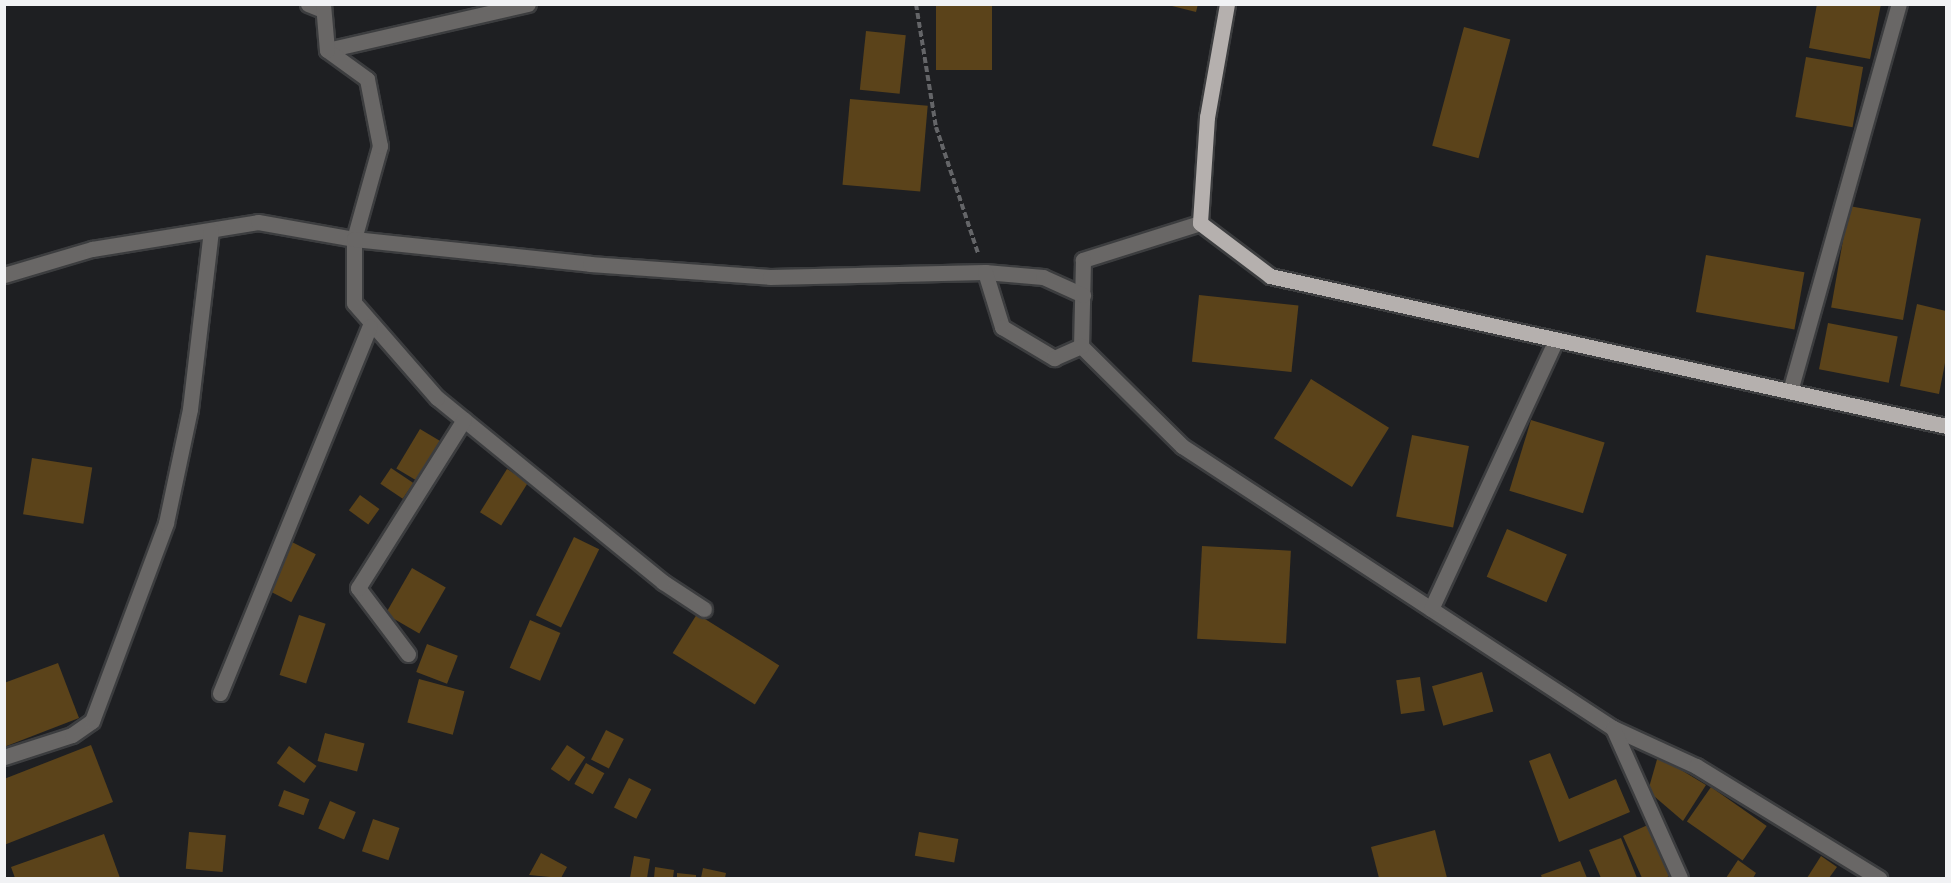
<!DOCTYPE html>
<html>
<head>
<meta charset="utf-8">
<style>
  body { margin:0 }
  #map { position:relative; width:1951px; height:883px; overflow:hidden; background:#1e1f22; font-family:"Work Sans",sans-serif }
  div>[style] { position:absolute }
  .building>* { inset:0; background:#5b431a; transform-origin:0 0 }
  .path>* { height:4px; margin-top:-2px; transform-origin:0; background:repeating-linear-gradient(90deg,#646568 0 6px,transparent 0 9px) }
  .roads { filter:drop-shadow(2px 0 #3c3d3f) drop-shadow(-2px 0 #3c3d3f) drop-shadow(0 2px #3c3d3f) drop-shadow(0 -2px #3c3d3f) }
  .minor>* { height:15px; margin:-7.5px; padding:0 7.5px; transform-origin:7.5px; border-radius:7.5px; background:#696766 }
  .major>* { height:15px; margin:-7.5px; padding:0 7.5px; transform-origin:7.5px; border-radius:7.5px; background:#b5b0ae }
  span { translate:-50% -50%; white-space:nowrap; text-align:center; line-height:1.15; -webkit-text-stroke:6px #08090a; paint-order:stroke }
  .frame { position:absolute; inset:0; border:6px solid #f1f2f4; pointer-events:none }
</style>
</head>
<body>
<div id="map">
  <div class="building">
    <div style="left:936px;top:4px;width:56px;height:66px"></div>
    <div style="clip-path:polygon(1164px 4px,1198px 4px,1196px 12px)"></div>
    <div style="clip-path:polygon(1817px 4px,1881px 4px,1870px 59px,1809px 48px)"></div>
    <div style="left:1464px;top:27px;width:48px;height:123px;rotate:15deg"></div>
    <div style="left:866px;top:31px;width:40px;height:59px;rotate:6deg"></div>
    <div style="left:1806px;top:57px;width:58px;height:61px;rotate:10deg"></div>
    <div style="left:850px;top:99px;width:78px;height:86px;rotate:5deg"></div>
    <div style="left:1849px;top:206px;width:73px;height:103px;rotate:10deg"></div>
    <div style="left:1706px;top:255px;width:100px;height:58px;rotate:10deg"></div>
    <div style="left:1199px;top:295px;width:100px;height:67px;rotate:6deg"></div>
    <div style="clip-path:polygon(1917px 304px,1946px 311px,1946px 358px,1939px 394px,1900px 386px)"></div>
    <div style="left:1828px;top:323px;width:71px;height:47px;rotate:11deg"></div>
    <div style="left:1311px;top:379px;width:92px;height:70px;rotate:32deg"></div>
    <div style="left:1531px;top:420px;width:77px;height:74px;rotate:17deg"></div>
    <div style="left:420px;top:429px;width:23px;height:46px;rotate:31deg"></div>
    <div style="left:1412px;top:435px;width:58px;height:83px;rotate:11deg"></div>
    <div style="left:32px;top:458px;width:61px;height:57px;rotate:9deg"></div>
    <div style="left:391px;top:468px;width:27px;height:19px;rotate:34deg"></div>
    <div style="left:507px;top:469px;width:25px;height:51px;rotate:32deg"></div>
    <div style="left:360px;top:495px;width:24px;height:19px;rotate:36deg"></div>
    <div style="left:1507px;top:529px;width:65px;height:52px;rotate:23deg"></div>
    <div style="left:574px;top:537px;width:28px;height:87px;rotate:26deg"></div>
    <div style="left:290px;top:541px;width:29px;height:54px;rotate:27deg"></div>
    <div style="left:1202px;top:546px;width:89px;height:93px;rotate:3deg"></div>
    <div style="left:412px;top:568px;width:39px;height:53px;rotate:30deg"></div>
    <div style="left:697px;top:614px;width:97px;height:46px;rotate:32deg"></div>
    <div style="left:299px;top:615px;width:28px;height:63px;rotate:18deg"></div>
    <div style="left:530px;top:620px;width:33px;height:52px;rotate:23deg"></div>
    <div style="left:427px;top:644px;width:33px;height:30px;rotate:21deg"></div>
    <div style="clip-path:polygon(58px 663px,79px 718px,4px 747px,4px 683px)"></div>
    <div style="left:1482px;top:672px;width:41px;height:52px;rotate:74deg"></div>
    <div style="left:1420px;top:677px;width:34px;height:24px;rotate:82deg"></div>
    <div style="left:419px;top:679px;width:47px;height:45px;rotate:15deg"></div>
    <div style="left:606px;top:730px;width:20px;height:33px;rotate:27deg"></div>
    <div style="left:325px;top:733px;width:41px;height:29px;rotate:15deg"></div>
    <div style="clip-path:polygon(91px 745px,113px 802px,4px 845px,4px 779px)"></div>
    <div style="left:567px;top:745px;width:22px;height:29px;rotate:34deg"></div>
    <div style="left:289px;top:746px;width:34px;height:21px;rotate:36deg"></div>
    <div style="clip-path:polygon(1550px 753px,1569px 799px,1616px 779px,1630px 812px,1559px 842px,1529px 761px)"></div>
    <div style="clip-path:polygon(1658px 756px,1706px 785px,1683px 821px,1648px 791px)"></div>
    <div style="left:586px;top:763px;width:21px;height:24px;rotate:29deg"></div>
    <div style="left:629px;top:778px;width:25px;height:33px;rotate:27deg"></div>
    <div style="left:1711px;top:787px;width:68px;height:42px;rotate:35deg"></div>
    <div style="left:284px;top:790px;width:27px;height:17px;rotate:20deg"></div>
    <div style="left:330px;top:801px;width:28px;height:30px;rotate:23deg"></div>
    <div style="left:373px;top:819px;width:28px;height:34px;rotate:19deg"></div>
    <div style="clip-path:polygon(1650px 824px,1672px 875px,1665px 878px,1642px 878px,1623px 836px)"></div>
    <div style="clip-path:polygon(1435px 830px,1447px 878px,1379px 878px,1371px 847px)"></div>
    <div style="left:189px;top:832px;width:37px;height:37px;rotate:5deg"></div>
    <div style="left:919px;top:832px;width:40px;height:24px;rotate:10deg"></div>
    <div style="clip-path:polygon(104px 834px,120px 878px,15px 878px,11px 867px)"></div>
    <div style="clip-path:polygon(1621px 838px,1637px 878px,1601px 878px,1589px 850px)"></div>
    <div style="clip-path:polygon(541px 853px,567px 867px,561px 878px,529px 875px)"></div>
    <div style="clip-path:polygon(634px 856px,650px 859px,647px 878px,630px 878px)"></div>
    <div style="clip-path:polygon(1821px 856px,1837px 867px,1829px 878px,1807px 878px)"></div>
    <div style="clip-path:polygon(1738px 860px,1756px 873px,1753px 878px,1726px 878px)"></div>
    <div style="clip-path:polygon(1580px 861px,1587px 878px,1542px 878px,1541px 875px)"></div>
    <div style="clip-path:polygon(655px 867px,674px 870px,673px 878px,654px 878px)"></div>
    <div style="clip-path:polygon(703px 868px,726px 873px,725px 878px,701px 878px)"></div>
    <div style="clip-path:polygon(677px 873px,696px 875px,696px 878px,677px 878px)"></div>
  </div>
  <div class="path">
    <div style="left:916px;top:4px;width:125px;rotate:80.8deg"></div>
    <div style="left:936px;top:127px;width:133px;rotate:71.6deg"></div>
  </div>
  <div class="roads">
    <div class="minor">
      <div style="left:308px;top:4px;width:16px;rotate:22deg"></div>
      <div style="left:327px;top:50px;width:206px;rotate:-12.9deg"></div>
      <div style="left:1200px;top:223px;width:123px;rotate:162.5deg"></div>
      <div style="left:1083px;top:260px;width:86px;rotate:91.3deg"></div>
      <div style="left:1081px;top:346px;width:142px;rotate:44.7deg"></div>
      <div style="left:1182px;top:446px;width:515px;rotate:33.2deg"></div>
      <div style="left:1613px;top:728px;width:91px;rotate:24.6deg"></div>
      <div style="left:1696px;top:766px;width:215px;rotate:31.5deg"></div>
      <div style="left:985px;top:272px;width:58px;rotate:4.9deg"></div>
      <div style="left:1043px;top:277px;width:44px;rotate:24.2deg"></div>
      <div style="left:4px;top:275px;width:92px;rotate:-16.5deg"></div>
      <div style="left:92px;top:249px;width:168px;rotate:-9.2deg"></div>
      <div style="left:258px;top:222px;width:97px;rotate:10deg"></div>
      <div style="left:354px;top:239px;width:97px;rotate:-74.4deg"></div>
      <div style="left:380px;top:146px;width:68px;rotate:-101deg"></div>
      <div style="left:367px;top:79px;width:49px;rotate:-144.1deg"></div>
      <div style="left:327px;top:50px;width:46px;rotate:-95deg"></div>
      <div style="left:1790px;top:391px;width:402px;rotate:-74.3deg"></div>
      <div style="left:704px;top:609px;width:49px;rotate:-146.6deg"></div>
      <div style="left:663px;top:582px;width:291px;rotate:-140.8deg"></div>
      <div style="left:437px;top:398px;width:126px;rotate:-131.1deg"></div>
      <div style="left:354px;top:303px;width:64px;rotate:-90deg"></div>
      <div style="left:354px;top:239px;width:237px;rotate:6deg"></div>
      <div style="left:590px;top:264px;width:180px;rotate:4.1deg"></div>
      <div style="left:770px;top:277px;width:215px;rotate:-1.3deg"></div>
      <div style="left:985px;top:272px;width:58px;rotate:72.8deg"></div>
      <div style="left:1002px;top:327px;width:61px;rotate:30.8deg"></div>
      <div style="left:1054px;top:358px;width:30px;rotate:-24deg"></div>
      <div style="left:1431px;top:609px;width:297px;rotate:-65.1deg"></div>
      <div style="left:408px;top:654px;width:83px;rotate:-127.1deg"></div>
      <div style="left:358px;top:588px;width:199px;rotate:-57.8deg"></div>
      <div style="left:220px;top:693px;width:396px;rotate:-67.8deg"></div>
      <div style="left:1613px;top:728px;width:164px;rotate:65.9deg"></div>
      <div style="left:4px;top:757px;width:71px;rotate:-17.9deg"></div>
      <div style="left:72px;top:735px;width:24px;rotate:-35deg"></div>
      <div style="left:92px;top:721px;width:211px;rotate:-69.5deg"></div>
      <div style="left:166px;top:523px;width:116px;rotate:-78.1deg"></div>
      <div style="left:190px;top:409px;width:180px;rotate:-83.3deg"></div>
    </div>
    <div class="major">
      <div style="left:1227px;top:4px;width:115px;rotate:100deg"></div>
      <div style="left:1207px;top:117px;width:106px;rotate:93.8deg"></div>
      <div style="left:1200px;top:223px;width:88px;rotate:37.1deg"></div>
      <div style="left:1270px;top:276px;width:692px;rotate:12.51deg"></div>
    </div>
  </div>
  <div class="frame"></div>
</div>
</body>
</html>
